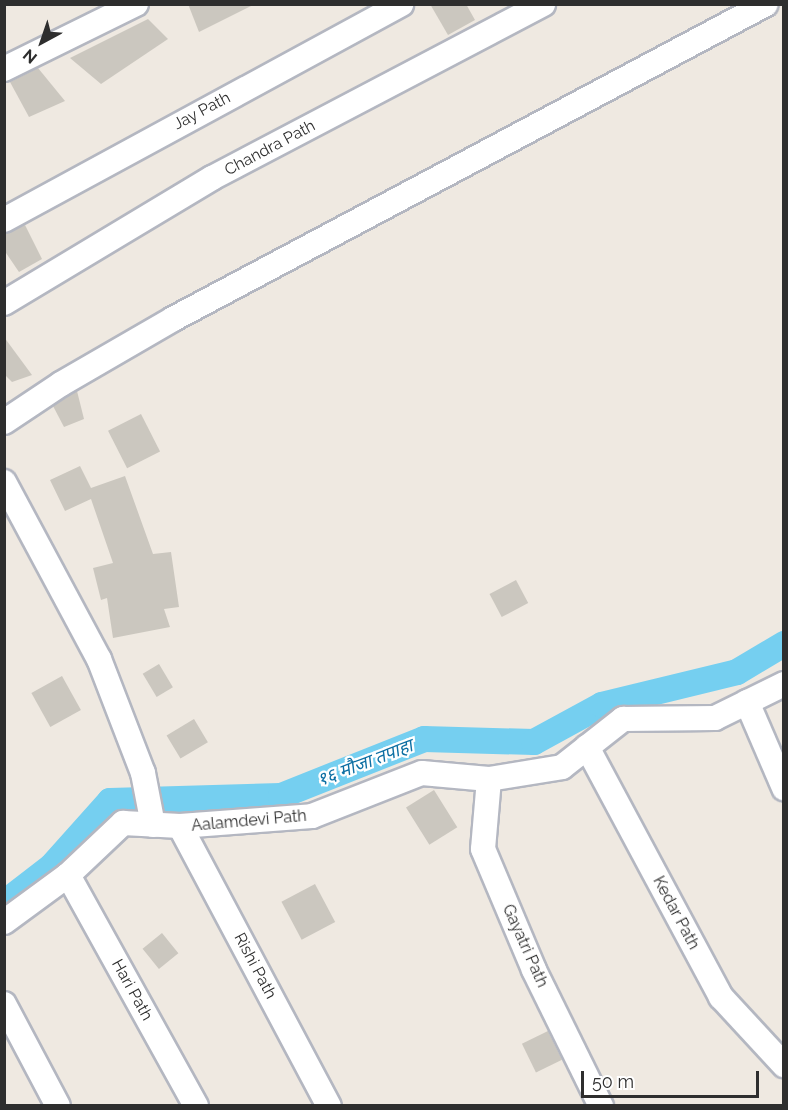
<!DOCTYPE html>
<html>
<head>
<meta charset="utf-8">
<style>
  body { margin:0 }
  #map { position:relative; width:788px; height:1110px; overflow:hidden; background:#efe9e1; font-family:Raleway,"Noto Sans Devanagari",sans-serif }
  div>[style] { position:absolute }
  .canal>* { height:26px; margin:-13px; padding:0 13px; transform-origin:13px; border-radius:13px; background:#75cff0 }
  .building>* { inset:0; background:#cbc7bf; transform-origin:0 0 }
  .roads { filter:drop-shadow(2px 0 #b4b7c1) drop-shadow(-2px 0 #b4b7c1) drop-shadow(0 2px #b4b7c1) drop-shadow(0 -2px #b4b7c1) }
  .minor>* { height:24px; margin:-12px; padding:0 12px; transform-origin:12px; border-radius:12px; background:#fff }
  span { translate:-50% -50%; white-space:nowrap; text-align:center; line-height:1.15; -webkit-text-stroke:4.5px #fff; paint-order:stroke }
  .street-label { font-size:16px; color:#2e2e2e }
  .water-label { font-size:18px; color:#0d6fa3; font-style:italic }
  .frame { position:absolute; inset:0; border:6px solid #2e2e2e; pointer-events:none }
  .north { position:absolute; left:12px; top:12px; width:60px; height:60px; -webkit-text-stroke:4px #fff; paint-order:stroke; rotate:220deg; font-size:16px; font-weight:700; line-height:24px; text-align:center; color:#2e2e2e }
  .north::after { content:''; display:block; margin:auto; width:21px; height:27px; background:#2e2e2e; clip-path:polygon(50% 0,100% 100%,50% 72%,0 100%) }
  .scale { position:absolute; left:581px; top:1071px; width:178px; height:27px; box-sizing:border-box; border:3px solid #2e2e2e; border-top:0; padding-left:8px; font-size:18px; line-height:21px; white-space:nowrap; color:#2e2e2e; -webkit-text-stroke:4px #fff; paint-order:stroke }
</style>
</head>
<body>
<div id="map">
  <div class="canal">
    <div style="left:4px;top:903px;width:61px;rotate:-37.6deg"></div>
    <div style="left:52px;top:866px;width:87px;rotate:-48.3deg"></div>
    <div style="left:110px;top:801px;width:171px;rotate:-1.7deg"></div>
    <div style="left:281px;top:796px;width:154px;rotate:-21.7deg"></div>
    <div style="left:424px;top:739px;width:110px;rotate:1.6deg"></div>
    <div style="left:534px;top:742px;width:77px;rotate:-28.6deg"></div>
    <div style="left:602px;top:705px;width:139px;rotate:-13.7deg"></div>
    <div style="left:737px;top:672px;width:55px;rotate:-30.8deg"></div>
  </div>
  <div class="building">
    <div style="clip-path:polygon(188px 4px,255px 4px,199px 32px)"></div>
    <div style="clip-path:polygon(430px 4px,466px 4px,475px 20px,448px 35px)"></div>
    <div style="clip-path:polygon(148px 19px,168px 39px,101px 84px,70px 58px)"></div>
    <div style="clip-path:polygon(38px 68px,65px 101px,29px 117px,10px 82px)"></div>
    <div style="clip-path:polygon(25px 225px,42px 259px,19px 272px,4px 250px,4px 234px)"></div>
    <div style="clip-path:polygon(4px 337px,32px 375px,12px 382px,4px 374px)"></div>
    <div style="clip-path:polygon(77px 391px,84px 419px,64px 427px,53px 406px)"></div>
    <div style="left:141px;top:414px;width:42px;height:37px;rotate:63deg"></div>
    <div style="clip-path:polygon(80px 466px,91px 488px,125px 476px,153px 554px,171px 552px,179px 607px,164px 609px,170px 627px,113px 638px,107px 598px,101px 600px,93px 568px,113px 563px,91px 499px,65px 511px,50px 480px)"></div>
    <div style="left:516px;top:580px;width:26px;height:30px;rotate:62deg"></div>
    <div style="left:159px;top:664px;width:27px;height:19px;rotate:59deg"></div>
    <div style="left:62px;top:676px;width:39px;height:35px;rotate:61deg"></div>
    <div style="left:194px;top:719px;width:27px;height:32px;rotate:59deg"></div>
    <div style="left:434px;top:790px;width:44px;height:33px;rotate:58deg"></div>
    <div style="left:315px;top:884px;width:43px;height:38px;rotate:62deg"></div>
    <div style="left:162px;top:933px;width:26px;height:25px;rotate:51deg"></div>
    <div style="left:548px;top:1031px;width:32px;height:29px;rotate:64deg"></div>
  </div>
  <div class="roads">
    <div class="minor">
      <div style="left:4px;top:69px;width:147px;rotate:-26.2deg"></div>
      <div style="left:4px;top:220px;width:452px;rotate:-28.5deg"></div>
      <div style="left:4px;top:303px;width:243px;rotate:-31deg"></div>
      <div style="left:212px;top:178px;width:374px;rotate:-27.7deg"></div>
      <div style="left:4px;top:422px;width:69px;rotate:-33.7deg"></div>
      <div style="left:61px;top:384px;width:129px;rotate:-30.1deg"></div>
      <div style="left:173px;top:319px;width:671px;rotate:-27.98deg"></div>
      <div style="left:4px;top:482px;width:201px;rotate:61.8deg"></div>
      <div style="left:99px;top:659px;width:122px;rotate:68.9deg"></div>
      <div style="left:143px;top:773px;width:53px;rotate:79.1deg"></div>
      <div style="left:747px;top:702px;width:94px;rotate:66.7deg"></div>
      <div style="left:587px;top:747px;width:284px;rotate:61.8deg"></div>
      <div style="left:721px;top:997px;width:93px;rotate:47.2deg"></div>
      <div style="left:489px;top:779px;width:70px;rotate:94.9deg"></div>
      <div style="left:483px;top:849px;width:131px;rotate:67.1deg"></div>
      <div style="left:534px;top:970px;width:152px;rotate:63.8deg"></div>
      <div style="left:180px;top:826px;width:317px;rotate:62deg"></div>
      <div style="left:68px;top:875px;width:264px;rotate:61deg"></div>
      <div style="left:4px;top:922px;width:79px;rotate:-36.3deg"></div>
      <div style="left:68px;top:875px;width:76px;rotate:-43.4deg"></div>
      <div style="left:123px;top:823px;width:57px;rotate:3deg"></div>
      <div style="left:180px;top:826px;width:132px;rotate:-4.3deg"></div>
      <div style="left:312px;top:816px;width:118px;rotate:-21.4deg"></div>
      <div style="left:422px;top:773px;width:67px;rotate:5.1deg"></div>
      <div style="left:489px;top:779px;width:74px;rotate:-9.3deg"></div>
      <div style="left:562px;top:767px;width:78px;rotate:-38.2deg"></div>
      <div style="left:623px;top:719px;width:92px;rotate:-0.6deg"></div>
      <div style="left:715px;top:718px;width:77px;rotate:-26.2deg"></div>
      <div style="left:4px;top:1004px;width:115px;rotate:62.1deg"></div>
    </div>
  </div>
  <div class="street-label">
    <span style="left:202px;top:111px;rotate:-28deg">Jay Path</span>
    <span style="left:270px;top:148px;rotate:-28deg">Chandra Path</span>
    <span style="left:249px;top:821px;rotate:-5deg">Aalamdevi Path</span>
    <span style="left:676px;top:913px;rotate:62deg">Kedar Path</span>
    <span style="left:525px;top:946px;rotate:66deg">Gayatri Path</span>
    <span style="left:255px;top:966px;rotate:62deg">Rishi Path</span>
    <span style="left:132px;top:990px;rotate:61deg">Hari Path</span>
  </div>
  <div class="water-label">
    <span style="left:365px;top:763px;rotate:-21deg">१६ मौजा तपाहा</span>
  </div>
  <div class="frame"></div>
  <div class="north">N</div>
  <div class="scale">50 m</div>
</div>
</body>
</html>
